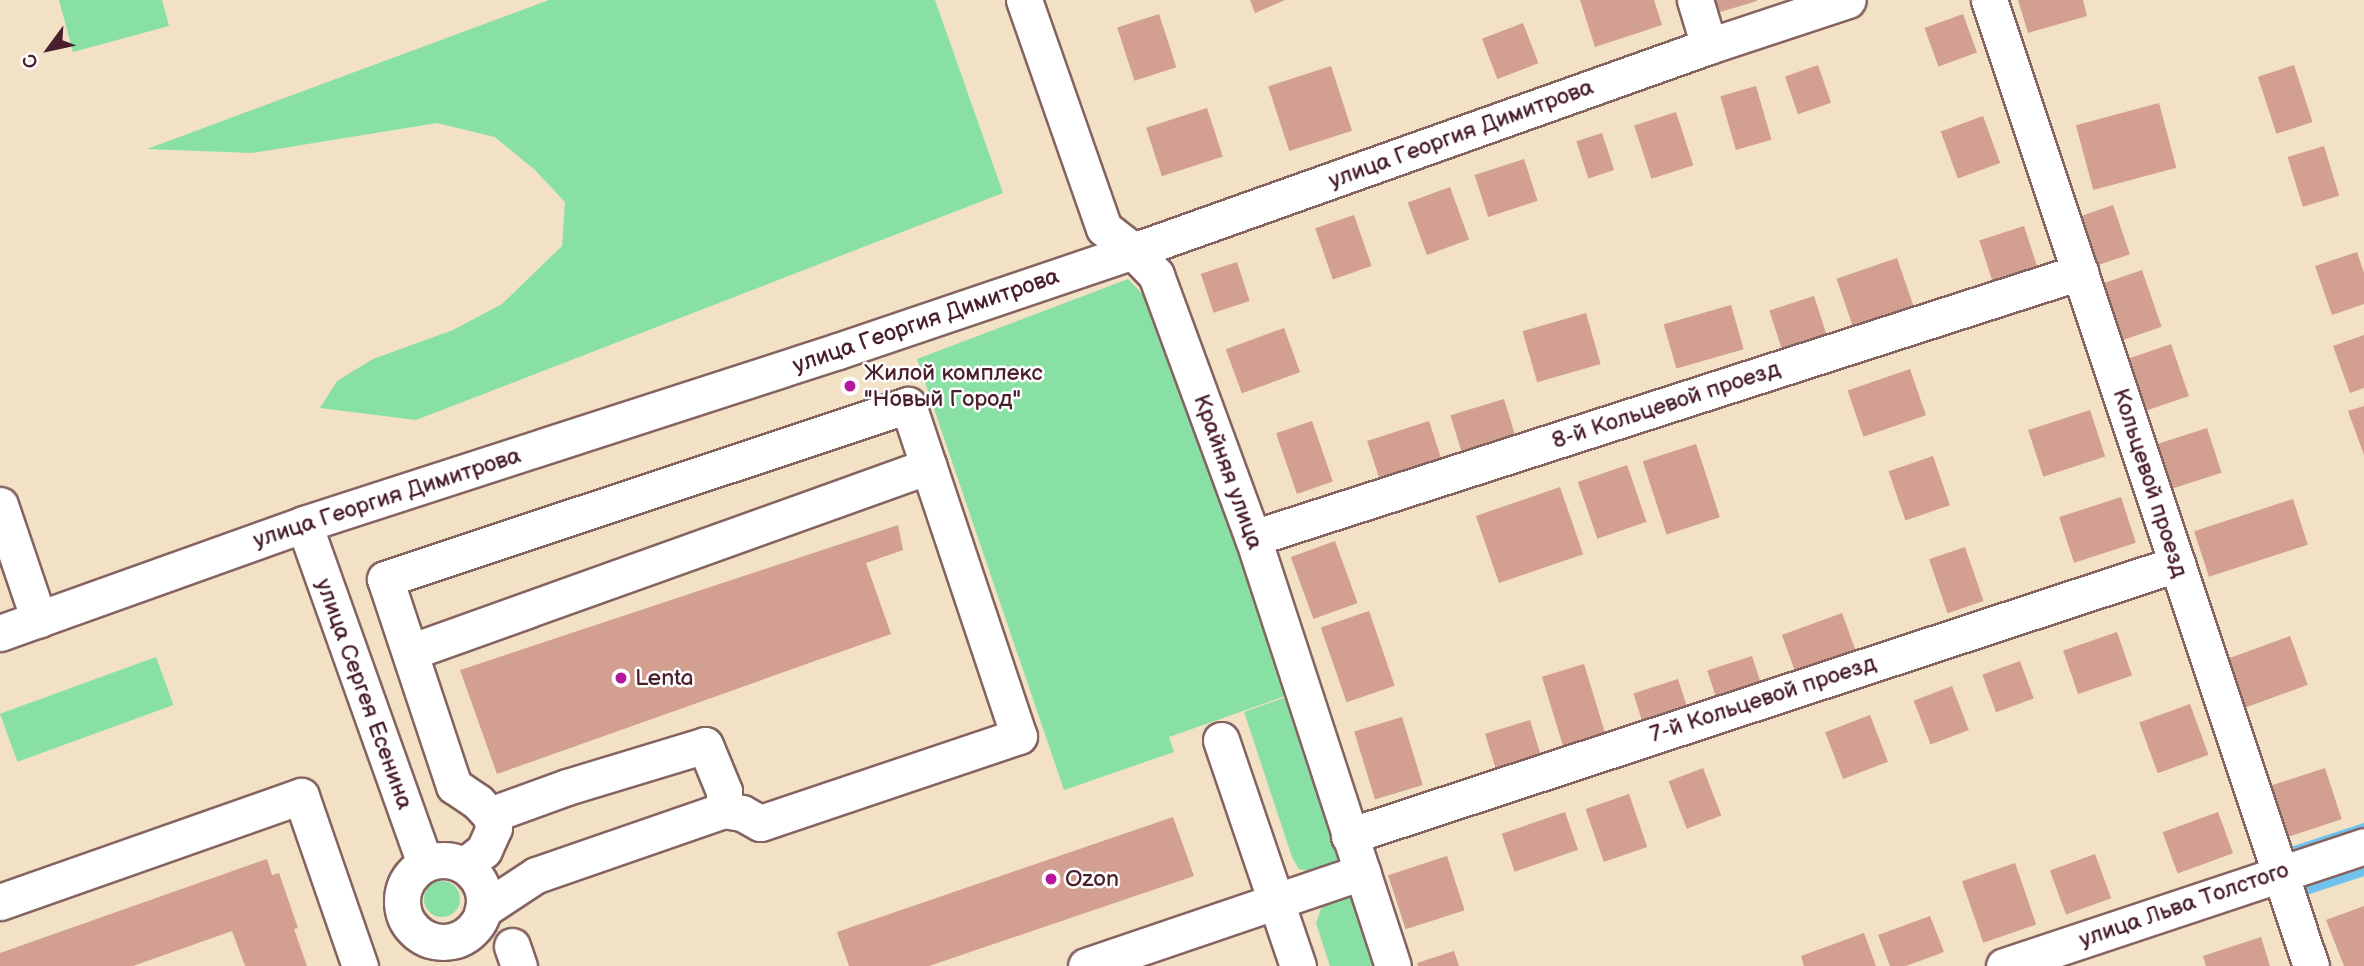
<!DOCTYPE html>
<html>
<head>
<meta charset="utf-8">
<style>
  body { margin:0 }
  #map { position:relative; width:2364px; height:966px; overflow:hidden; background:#f2e1c4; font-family:"Balsamiq Sans",sans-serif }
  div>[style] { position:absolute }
  .green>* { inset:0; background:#89e0a4; transform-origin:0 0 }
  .round { border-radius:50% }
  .stream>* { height:8px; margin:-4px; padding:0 4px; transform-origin:4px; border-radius:4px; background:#70c2ec }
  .building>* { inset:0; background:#d29f91; transform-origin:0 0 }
  .roads { filter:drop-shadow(2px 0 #856361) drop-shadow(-2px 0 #856361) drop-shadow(0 2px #856361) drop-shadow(0 -2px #856361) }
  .minor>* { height:35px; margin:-17.5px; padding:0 17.5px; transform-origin:17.5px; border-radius:17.5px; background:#fff }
  .minor>.ring { margin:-17.5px; padding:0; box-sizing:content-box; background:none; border:35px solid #fff; border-radius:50% }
  .dots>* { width:19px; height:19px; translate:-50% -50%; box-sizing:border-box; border:4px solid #fff; border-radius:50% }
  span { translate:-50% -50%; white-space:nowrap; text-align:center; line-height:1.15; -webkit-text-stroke:5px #fff; paint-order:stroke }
  .street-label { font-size:23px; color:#4a1f2b }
  .poi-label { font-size:23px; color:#4a1f2b }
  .left { translate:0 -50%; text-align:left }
  .north { position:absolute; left:14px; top:14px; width:70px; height:70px; -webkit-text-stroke:5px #fff; paint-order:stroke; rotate:237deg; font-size:19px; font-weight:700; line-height:28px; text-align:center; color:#4a1f2b }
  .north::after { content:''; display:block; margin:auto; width:24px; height:32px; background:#4a1f2b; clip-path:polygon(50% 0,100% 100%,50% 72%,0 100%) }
</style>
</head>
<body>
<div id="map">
  <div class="green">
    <div style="clip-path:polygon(59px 0,162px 0,169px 26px,73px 52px)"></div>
    <div style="clip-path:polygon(549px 0,935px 0,1003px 193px,416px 420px,320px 408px,337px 381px,373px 359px,453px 330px,502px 304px,562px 246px,565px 202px,535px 170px,495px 137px,437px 123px,252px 153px,147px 149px)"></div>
    <div style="clip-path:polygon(1128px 279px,1156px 308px,1288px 695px,1169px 737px,1174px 752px,1064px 790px,917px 359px)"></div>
    <div style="left:156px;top:657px;width:51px;height:166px;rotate:70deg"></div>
    <div style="clip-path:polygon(1289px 696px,1340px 851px,1338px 859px,1330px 866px,1313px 872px,1299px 869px,1292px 857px,1244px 712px)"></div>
    <div class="round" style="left:424px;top:881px;width:36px;height:36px"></div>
    <div style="clip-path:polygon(1340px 897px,1352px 898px,1356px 902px,1377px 966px,1330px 966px,1316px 923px,1322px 906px)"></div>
  </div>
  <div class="stream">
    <div style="left:2291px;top:851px;width:77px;rotate:-18.2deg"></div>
    <div style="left:2301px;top:897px;width:4px;rotate:-104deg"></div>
    <div style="left:2300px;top:893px;width:67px;rotate:-18.2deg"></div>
  </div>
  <div class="building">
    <div style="clip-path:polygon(1250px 0,1285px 0,1255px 13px)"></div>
    <div style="clip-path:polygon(1580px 0,1654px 0,1662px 25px,1595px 47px)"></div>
    <div style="clip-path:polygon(1713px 0,1757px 0,1757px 1px,1717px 13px)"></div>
    <div style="clip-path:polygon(2018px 0,2083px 0,2087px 16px,2028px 33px)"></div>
    <div style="left:1159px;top:14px;width:56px;height:44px;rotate:72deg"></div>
    <div style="left:1963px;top:14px;width:41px;height:41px;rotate:70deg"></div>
    <div style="left:1523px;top:23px;width:43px;height:44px;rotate:69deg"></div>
    <div style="left:1818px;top:65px;width:40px;height:35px;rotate:71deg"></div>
    <div style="left:2294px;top:65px;width:60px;height:38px;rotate:72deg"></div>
    <div style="left:1331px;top:66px;width:68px;height:66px;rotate:72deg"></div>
    <div style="left:1756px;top:86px;width:56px;height:37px;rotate:74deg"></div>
    <div style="left:2159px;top:103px;width:67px;height:86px;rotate:75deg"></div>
    <div style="left:1207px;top:108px;width:51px;height:64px;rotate:72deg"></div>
    <div style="left:1676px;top:112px;width:56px;height:44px;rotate:72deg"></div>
    <div style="left:1983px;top:116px;width:50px;height:45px;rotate:70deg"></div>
    <div style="left:1602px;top:133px;width:39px;height:27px;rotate:72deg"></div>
    <div style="left:2324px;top:146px;width:52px;height:38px;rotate:73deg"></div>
    <div style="left:1524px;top:159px;width:44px;height:52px;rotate:72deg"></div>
    <div style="left:1450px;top:187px;width:56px;height:45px;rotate:70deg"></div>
    <div style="left:2113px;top:205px;width:52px;height:39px;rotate:71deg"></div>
    <div style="left:1354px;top:215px;width:54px;height:41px;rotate:71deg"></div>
    <div style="left:2024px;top:226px;width:49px;height:47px;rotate:72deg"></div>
    <div style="clip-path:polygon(2357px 252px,2364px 273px,2364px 304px,2332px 315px,2315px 266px)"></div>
    <div style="left:1897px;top:258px;width:56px;height:64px;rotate:71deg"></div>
    <div style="left:1237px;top:262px;width:41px;height:38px;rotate:72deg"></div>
    <div style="left:2142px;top:270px;width:60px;height:46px;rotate:71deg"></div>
    <div style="left:1814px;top:296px;width:46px;height:47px;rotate:72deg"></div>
    <div style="left:1731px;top:305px;width:46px;height:70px;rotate:74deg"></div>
    <div style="left:1586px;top:313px;width:53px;height:66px;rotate:74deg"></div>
    <div style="left:1284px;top:328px;width:47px;height:62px;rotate:70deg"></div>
    <div style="clip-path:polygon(2364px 335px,2364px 388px,2350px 393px,2333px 346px)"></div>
    <div style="left:2171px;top:344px;width:55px;height:50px;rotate:71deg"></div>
    <div style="left:1910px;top:369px;width:49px;height:66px;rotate:71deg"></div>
    <div style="left:1504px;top:399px;width:41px;height:56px;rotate:73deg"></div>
    <div style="clip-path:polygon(2364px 406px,2364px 455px,2348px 411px)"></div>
    <div style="left:2090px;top:410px;width:49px;height:65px;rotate:72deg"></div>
    <div style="left:1312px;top:421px;width:64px;height:38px;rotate:71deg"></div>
    <div style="left:1429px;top:421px;width:43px;height:65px;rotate:72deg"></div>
    <div style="left:2207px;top:428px;width:47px;height:57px;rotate:72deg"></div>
    <div style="left:1696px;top:444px;width:77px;height:56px;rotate:72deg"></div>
    <div style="left:1933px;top:456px;width:52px;height:47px;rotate:71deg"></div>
    <div style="left:1627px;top:465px;width:60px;height:52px;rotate:71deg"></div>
    <div style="left:1560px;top:487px;width:71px;height:89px;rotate:71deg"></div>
    <div style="left:2121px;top:497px;width:48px;height:65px;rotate:72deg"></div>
    <div style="left:2293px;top:499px;width:48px;height:104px;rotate:72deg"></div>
    <div style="clip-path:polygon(898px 525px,903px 550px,866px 563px,891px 634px,497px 774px,460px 670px)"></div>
    <div style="left:1335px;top:541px;width:66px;height:47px;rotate:70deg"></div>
    <div style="left:1965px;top:547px;width:57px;height:38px;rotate:71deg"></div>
    <div style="left:1369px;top:611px;width:79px;height:51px;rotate:71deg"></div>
    <div style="left:1842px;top:613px;width:45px;height:64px;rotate:70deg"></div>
    <div style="left:2117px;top:632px;width:46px;height:57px;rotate:71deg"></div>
    <div style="left:2290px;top:636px;width:52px;height:70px;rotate:70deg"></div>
    <div style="left:1752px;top:656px;width:32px;height:47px;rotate:72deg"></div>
    <div style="left:2020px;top:661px;width:40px;height:40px;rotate:70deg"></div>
    <div style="left:1584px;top:664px;width:77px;height:44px;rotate:73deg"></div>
    <div style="left:1678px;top:679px;width:33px;height:47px;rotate:72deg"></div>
    <div style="left:1952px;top:686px;width:47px;height:41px;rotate:69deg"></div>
    <div style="left:2190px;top:704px;width:54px;height:54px;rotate:70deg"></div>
    <div style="left:1870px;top:715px;width:50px;height:48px;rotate:69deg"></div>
    <div style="left:1402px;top:717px;width:71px;height:50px;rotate:73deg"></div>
    <div style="left:1530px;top:720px;width:41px;height:47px;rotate:73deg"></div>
    <div style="left:1703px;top:768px;width:51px;height:37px;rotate:69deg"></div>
    <div style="left:2325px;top:768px;width:54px;height:61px;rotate:72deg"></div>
    <div style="left:1629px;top:794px;width:56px;height:46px;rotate:71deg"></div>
    <div style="left:1565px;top:812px;width:40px;height:67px;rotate:71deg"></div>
    <div style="left:2218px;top:812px;width:44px;height:59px;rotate:70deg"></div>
    <div style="clip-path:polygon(1173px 817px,1194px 876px,929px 966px,849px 966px,837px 932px)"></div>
    <div style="left:2095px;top:854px;width:47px;height:48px;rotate:70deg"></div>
    <div style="left:1447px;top:856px;width:57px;height:62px;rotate:72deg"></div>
    <div style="clip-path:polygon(267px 859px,272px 875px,279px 873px,298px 928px,294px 929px,307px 966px,245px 966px,232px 931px,133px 966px,0 966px,0 953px)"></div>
    <div style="left:2015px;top:863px;width:65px;height:56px;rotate:71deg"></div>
    <div style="clip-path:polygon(2364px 906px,2364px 966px,2344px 966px,2326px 920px)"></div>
    <div style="clip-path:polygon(1930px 916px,1944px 952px,1906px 966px,1890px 966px,1878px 935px)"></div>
    <div style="clip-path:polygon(1864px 933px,1876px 966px,1804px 966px,1801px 956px)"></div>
    <div style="clip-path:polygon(2261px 937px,2270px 966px,2206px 966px,2203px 956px)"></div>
    <div style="clip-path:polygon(1454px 951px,1459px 966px,1418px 966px,1417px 963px)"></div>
  </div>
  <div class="roads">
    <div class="minor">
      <div style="left:1024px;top:0;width:242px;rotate:70.7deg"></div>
      <div style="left:1104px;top:228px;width:37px;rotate:38deg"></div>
      <div style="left:1133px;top:251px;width:33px;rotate:46deg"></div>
      <div style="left:1156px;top:275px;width:280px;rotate:69.8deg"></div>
      <div style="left:1253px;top:538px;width:450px;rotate:71.9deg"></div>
      <div style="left:1695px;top:0;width:48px;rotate:73.1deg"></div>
      <div style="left:1989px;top:0;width:1018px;rotate:71.57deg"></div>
      <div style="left:0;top:505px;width:121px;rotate:71.3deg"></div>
      <div style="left:304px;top:524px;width:360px;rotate:70.4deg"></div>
      <div style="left:1253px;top:538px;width:869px;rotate:-17.83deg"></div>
      <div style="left:0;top:633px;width:323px;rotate:-19.7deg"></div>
      <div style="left:304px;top:524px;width:561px;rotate:-17.95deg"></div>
      <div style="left:838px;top:351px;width:311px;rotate:-18.7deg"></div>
      <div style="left:1133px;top:251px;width:611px;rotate:-19.59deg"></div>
      <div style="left:1709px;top:46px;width:146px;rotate:-18.3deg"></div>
      <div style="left:410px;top:652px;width:551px;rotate:-19.72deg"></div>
      <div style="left:1221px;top:740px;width:239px;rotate:71.2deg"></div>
      <div style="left:490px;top:815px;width:82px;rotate:-20deg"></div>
      <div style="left:567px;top:787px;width:144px;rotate:-16.9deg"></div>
      <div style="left:705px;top:745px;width:50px;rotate:67.6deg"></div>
      <div style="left:724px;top:791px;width:19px;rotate:90deg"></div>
      <div style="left:1349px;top:836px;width:872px;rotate:-18.19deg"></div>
      <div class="ring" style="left:402px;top:860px;width:47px;height:47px"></div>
      <div style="left:465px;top:865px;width:24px;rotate:-38deg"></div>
      <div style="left:484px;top:850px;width:24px;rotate:-66deg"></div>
      <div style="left:494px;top:828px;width:14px;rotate:-107deg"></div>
      <div style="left:490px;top:815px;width:18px;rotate:-133deg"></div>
      <div style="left:478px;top:802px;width:29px;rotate:-146deg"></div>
      <div style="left:454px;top:786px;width:218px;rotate:-108.4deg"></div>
      <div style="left:385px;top:579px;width:551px;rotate:-18.4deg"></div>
      <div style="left:908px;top:405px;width:349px;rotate:71.5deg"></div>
      <div style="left:1019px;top:736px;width:273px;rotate:161.4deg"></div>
      <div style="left:760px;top:823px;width:21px;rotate:-151deg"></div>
      <div style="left:742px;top:813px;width:18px;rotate:-171deg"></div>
      <div style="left:724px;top:810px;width:199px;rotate:160.9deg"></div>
      <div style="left:536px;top:875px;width:64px;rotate:146.6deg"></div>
      <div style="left:0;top:902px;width:319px;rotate:-19.4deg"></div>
      <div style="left:301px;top:796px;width:180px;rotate:70.9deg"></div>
      <div style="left:512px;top:946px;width:21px;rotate:71deg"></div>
      <div style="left:1086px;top:966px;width:292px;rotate:-18.8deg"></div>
      <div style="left:2004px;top:966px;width:379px;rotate:-18.4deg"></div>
    </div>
  </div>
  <div class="dots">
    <div style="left:850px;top:386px;background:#b5179e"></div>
    <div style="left:621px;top:678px;background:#b5179e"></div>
    <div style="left:1051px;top:879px;background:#b5179e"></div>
  </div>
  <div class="street-label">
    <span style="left:1461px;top:134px;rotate:-20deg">улица Георгия Димитрова</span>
    <span style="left:926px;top:321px;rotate:-19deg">улица Георгия Димитрова</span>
    <span style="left:1666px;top:405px;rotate:-18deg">8-й Кольцевой проезд</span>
    <span style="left:1228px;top:472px;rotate:70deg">Крайняя улица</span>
    <span style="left:2150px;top:483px;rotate:72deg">Кольцевой проезд</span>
    <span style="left:387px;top:498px;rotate:-18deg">улица Георгия Димитрова</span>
    <span style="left:364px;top:694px;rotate:70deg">улица Сергея Есенина</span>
    <span style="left:1763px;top:699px;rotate:-18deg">7-й Кольцевой проезд</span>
    <span style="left:2184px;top:905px;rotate:-19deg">улица Льва Толстого</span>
  </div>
  <div class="poi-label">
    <span class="left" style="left:864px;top:386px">Жилой комплекс<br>"Новый Город"</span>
    <span class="left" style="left:635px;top:678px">Lenta</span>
    <span class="left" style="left:1065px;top:879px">Ozon</span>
  </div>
  <div class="north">С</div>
</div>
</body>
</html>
